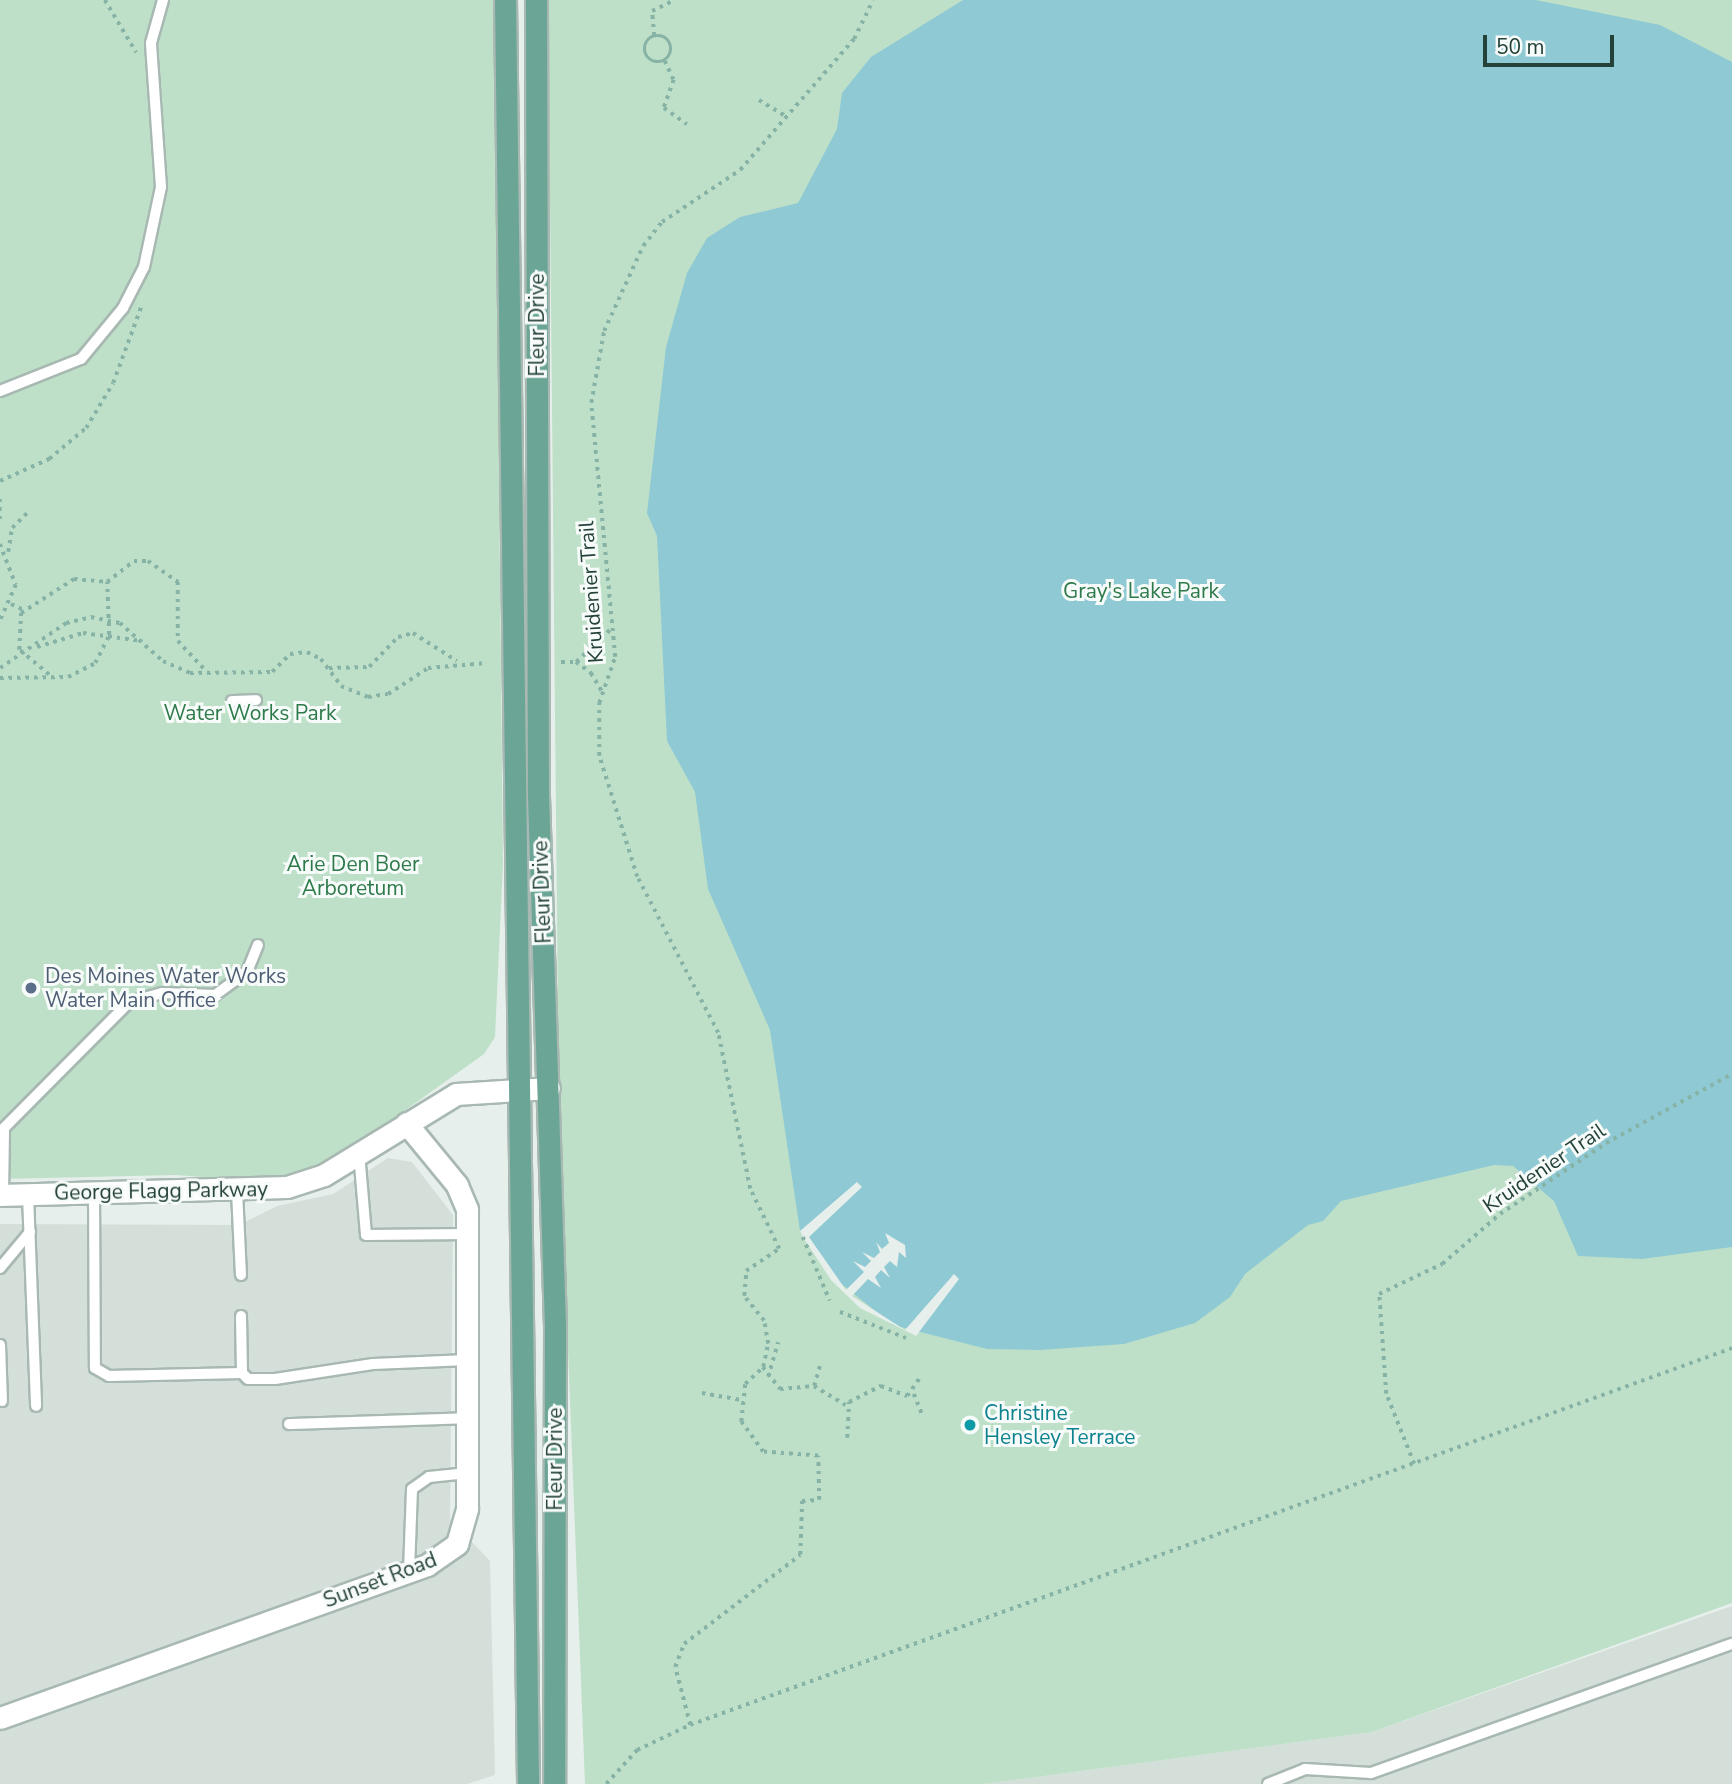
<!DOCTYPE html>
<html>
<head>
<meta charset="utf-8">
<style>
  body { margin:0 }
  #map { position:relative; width:1732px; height:1784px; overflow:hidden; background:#e6efeb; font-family:"Nunito Sans",sans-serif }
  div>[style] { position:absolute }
  .built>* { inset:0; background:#d4dfda }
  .green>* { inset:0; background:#bfe0c8 }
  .water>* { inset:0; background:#8ec9d4 }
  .pier>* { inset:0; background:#e6efeb }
  .path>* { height:3.5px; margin-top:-1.75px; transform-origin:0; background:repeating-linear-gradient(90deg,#86b3a5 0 3.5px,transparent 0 8.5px) }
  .path>.ring { margin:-1.75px; padding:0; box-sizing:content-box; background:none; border:3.5px solid #86b3a5; border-radius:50% }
  .roads { filter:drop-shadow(2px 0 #a8b8b2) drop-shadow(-2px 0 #a8b8b2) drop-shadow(0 2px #a8b8b2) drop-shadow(0 -2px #a8b8b2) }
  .lane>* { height:10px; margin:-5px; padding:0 5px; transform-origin:5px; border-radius:5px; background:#fff }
  .street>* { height:21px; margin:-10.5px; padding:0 10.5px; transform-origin:10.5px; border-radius:10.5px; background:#fff }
  .secondary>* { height:21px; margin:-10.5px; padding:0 10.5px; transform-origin:10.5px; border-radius:10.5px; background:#fff }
  .primary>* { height:21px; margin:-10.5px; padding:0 10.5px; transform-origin:10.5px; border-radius:10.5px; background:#6aa596 }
  .dots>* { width:19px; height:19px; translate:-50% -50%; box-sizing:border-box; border:4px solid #f7fbf9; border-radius:50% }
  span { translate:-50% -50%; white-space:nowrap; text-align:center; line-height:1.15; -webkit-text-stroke:6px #f7fbf9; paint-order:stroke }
  .street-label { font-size:21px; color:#24423a }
  .park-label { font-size:21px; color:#2d7a4b }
  .service-label { font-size:21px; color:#4e5e75 }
  .left { translate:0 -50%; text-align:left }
  .culture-label { font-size:21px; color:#0d838f }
  .scale { position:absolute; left:1483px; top:35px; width:131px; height:32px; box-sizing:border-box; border:4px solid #24423a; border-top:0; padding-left:9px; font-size:21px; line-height:24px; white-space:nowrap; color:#24423a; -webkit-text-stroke:5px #f7fbf9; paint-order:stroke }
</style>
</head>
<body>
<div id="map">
  <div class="built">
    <div style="clip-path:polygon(388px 1158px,412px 1162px,453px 1215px,450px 1519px,490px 1561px,495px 1775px,467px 1784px,0 1784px,0 1224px,239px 1225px,277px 1206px,333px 1194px)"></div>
    <div style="clip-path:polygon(1732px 1606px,1732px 1784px,984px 1784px,1372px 1732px)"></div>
  </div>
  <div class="green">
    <div style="clip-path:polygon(0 0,494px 0,503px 863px,495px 1037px,484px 1054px,323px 1169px,275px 1182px,175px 1175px,0 1179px)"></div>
    <div style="clip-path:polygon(548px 0,1732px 0,1732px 1603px,1372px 1732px,984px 1784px,585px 1784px,559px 1120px)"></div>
  </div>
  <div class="water">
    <div style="clip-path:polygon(963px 0,1536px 0,1660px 25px,1732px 62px,1732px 1247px,1642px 1259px,1578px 1256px,1554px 1201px,1513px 1166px,1494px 1165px,1341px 1201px,1323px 1221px,1308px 1225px,1245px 1274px,1230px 1297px,1195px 1323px,1124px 1344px,1040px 1350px,987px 1349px,893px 1325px,834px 1278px,800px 1231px,770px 1030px,708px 889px,695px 792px,667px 741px,657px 536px,647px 513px,666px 347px,687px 273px,707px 238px,740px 217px,798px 203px,837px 129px,842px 93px,871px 57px)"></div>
  </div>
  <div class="pier">
    <div style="clip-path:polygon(857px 1182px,862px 1187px,809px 1237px,846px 1290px,864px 1272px,853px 1261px,865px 1267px,871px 1261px,862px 1252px,874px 1258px,880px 1252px,876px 1242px,882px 1249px,889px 1243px,885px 1233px,905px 1245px,906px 1258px,899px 1252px,897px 1267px,890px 1261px,884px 1267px,890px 1278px,881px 1270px,875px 1277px,881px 1288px,868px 1279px,852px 1296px,905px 1330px,954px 1274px,959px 1279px,916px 1336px,860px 1308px,831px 1280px,803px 1237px,800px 1231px)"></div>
  </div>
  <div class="path">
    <div style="left:105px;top:0;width:61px;rotate:59.2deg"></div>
    <div class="ring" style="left:645px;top:36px;width:22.5px;height:22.5px"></div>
    <div style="left:654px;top:36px;width:25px;rotate:-95deg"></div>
    <div style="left:652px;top:11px;width:25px;rotate:-26deg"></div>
    <div style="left:665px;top:61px;width:21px;rotate:65deg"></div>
    <div style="left:674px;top:80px;width:30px;rotate:110deg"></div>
    <div style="left:664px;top:108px;width:28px;rotate:35deg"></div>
    <div style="left:759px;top:100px;width:33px;rotate:31deg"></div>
    <div style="left:0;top:481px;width:54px;rotate:-24.2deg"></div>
    <div style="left:49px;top:459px;width:48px;rotate:-40deg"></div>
    <div style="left:86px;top:428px;width:52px;rotate:-59deg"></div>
    <div style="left:113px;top:383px;width:84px;rotate:-69.8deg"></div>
    <div style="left:0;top:499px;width:23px;rotate:90deg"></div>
    <div style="left:0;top:544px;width:44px;rotate:68.7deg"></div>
    <div style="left:16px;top:585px;width:39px;rotate:114deg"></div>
    <div style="left:8px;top:552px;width:24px;rotate:-81deg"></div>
    <div style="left:12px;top:528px;width:21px;rotate:-45deg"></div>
    <div style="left:11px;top:604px;width:14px;rotate:25deg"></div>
    <div style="left:37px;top:647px;width:48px;rotate:-16.9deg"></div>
    <div style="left:83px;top:633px;width:60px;rotate:7.7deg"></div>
    <div style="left:561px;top:662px;width:15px"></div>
    <div style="left:576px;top:662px;width:19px;rotate:36deg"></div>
    <div style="left:591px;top:673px;width:21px;rotate:59deg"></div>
    <div style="left:576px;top:662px;width:50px;rotate:-43.4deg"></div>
    <div style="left:0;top:668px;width:80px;rotate:-34.3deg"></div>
    <div style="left:66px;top:623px;width:26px;rotate:-13deg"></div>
    <div style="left:91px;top:617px;width:30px;rotate:12deg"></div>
    <div style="left:120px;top:623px;width:57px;rotate:41.5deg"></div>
    <div style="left:163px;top:661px;width:30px;rotate:24deg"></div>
    <div style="left:190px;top:673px;width:82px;rotate:-0.7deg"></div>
    <div style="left:272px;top:672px;width:25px;rotate:-45deg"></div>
    <div style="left:290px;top:654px;width:17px;rotate:-7deg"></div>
    <div style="left:307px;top:652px;width:16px;rotate:27deg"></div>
    <div style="left:321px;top:659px;width:34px;rotate:53deg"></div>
    <div style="left:341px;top:686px;width:29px;rotate:22deg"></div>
    <div style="left:368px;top:697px;width:20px;rotate:-9deg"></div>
    <div style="left:388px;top:694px;width:48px;rotate:-33deg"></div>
    <div style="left:428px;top:668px;width:59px;rotate:-4.8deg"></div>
    <div style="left:329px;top:668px;width:40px;rotate:-1.4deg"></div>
    <div style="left:369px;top:667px;width:42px;rotate:-46deg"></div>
    <div style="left:398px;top:637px;width:16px;rotate:-15deg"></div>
    <div style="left:413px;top:633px;width:52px;rotate:32.5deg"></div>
    <div style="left:49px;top:675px;width:39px;rotate:-140deg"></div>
    <div style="left:19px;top:650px;width:37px;rotate:-87deg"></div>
    <div style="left:21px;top:613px;width:63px;rotate:-32.7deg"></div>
    <div style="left:74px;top:579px;width:33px;rotate:5deg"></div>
    <div style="left:0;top:678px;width:68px;rotate:-0.8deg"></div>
    <div style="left:68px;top:677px;width:30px;rotate:-27deg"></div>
    <div style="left:95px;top:663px;width:31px;rotate:-63deg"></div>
    <div style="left:109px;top:635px;width:53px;rotate:-92.2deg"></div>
    <div style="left:107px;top:582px;width:34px;rotate:-38deg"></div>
    <div style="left:134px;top:561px;width:14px"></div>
    <div style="left:148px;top:561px;width:37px;rotate:35deg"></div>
    <div style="left:178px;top:582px;width:59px;rotate:90deg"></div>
    <div style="left:178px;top:641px;width:42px;rotate:46.9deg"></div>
    <div style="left:803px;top:1237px;width:69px;rotate:67.1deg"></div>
    <div style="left:840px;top:1312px;width:71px;rotate:21.5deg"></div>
    <div style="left:763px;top:1367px;width:28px;rotate:52deg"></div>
    <div style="left:780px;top:1389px;width:34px;rotate:-5deg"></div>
    <div style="left:814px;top:1386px;width:37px;rotate:31deg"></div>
    <div style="left:768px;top:1377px;width:36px;rotate:-74deg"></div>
    <div style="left:814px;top:1386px;width:22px;rotate:-74deg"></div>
    <div style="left:702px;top:1393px;width:40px;rotate:10deg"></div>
    <div style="left:914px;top:1394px;width:22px;rotate:68deg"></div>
    <div style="left:847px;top:1438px;width:36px;rotate:-87deg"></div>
    <div style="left:849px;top:1402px;width:36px;rotate:-27deg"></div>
    <div style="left:881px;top:1386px;width:28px;rotate:21deg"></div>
    <div style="left:907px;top:1396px;width:24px;rotate:-55deg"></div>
    <div style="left:1414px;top:1464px;width:75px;rotate:-111.8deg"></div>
    <div style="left:1386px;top:1394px;width:100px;rotate:-94deg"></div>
    <div style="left:1379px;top:1294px;width:70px;rotate:-25.5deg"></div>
    <div style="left:1442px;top:1264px;width:77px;rotate:-40.8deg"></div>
    <div style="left:1500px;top:1214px;width:128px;rotate:-33.8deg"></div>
    <div style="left:1606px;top:1143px;width:144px;rotate:-28.7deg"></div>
    <div style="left:690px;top:1725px;width:60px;rotate:-104.5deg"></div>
    <div style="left:675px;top:1667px;width:25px;rotate:-69deg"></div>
    <div style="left:684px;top:1644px;width:146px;rotate:-37.5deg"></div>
    <div style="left:800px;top:1555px;width:54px;rotate:-87.9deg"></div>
    <div style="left:802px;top:1501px;width:17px;rotate:-3deg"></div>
    <div style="left:819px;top:1500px;width:44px;rotate:-91.3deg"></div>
    <div style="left:818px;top:1456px;width:55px;rotate:-175.8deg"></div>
    <div style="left:763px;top:1452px;width:37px;rotate:-126deg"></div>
    <div style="left:741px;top:1422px;width:38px;rotate:-84deg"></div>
    <div style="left:745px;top:1384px;width:25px;rotate:-43deg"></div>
    <div style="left:763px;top:1367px;width:24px;rotate:-78deg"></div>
    <div style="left:768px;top:1344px;width:23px;rotate:-100deg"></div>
    <div style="left:764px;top:1321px;width:32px;rotate:-129deg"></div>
    <div style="left:744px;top:1296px;width:25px;rotate:-85deg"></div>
    <div style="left:746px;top:1271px;width:40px;rotate:-34deg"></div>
    <div style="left:779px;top:1249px;width:67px;rotate:-115.8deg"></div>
    <div style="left:750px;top:1189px;width:159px;rotate:-101.6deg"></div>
    <div style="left:718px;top:1033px;width:176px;rotate:-117.4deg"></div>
    <div style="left:637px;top:877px;width:127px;rotate:-107.4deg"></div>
    <div style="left:599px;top:756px;width:53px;rotate:-90deg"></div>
    <div style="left:599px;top:703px;width:49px;rotate:-70.8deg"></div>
    <div style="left:615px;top:657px;width:255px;rotate:-95.4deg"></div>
    <div style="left:591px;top:403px;width:73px;rotate:-79.8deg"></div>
    <div style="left:604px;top:331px;width:94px;rotate:-65.4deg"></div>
    <div style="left:643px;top:246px;width:31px;rotate:-52deg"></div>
    <div style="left:662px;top:222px;width:94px;rotate:-33.7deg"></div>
    <div style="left:740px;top:170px;width:174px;rotate:-49deg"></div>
    <div style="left:854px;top:39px;width:43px;rotate:-64deg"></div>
    <div style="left:606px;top:1784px;width:46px;rotate:-47.6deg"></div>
    <div style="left:637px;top:1750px;width:59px;rotate:-25.3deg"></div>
    <div style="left:690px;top:1725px;width:1108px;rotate:-19.89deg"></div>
  </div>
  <div class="roads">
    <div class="lane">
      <div style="left:0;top:391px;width:87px;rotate:-21.6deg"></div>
      <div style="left:81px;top:359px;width:66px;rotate:-50.5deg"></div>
      <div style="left:123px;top:308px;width:46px;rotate:-62.9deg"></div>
      <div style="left:144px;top:267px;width:82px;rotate:-78deg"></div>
      <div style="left:161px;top:187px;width:144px;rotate:-94deg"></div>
      <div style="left:151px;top:43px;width:45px;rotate:-74.4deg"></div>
      <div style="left:232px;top:701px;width:24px;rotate:-2deg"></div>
      <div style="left:359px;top:1153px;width:82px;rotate:85.1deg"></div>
      <div style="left:366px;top:1235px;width:103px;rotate:-0.6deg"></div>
      <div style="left:237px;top:1191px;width:84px;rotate:87.3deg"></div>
      <div style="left:94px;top:1193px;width:175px;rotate:89.7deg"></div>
      <div style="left:95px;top:1368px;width:16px;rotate:30deg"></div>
      <div style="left:109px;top:1376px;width:133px;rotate:-1.3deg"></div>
      <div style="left:242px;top:1373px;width:8px;rotate:45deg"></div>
      <div style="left:248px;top:1379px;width:27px"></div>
      <div style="left:275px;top:1379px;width:99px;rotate:-8.7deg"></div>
      <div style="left:373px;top:1364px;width:95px;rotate:-2.4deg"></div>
      <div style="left:3px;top:1195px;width:67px;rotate:-89.1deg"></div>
      <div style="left:4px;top:1128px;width:177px;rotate:-45.2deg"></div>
      <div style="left:129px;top:1002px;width:34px;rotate:-15deg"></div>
      <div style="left:162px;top:993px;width:53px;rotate:2.2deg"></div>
      <div style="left:215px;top:995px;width:39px;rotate:-36deg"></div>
      <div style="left:247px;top:972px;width:29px;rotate:-68deg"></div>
      <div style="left:28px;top:1195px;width:211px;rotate:87.8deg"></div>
      <div style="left:0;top:1268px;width:47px;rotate:-50.2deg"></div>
      <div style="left:241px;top:1316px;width:57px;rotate:89deg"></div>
      <div style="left:0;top:1345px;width:56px;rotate:88deg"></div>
      <div style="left:289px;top:1424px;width:179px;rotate:-1.9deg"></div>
      <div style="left:409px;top:1571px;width:82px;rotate:-87.9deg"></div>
      <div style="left:412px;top:1489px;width:21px;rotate:-35deg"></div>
      <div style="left:429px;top:1477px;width:39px;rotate:-6deg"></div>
      <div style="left:1268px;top:1784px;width:40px;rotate:-22deg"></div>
      <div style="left:1305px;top:1769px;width:66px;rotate:3.5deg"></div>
      <div style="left:1371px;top:1773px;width:383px;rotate:-19.7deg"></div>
    </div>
    <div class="street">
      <div style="left:0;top:1718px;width:454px;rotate:-19.7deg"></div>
      <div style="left:427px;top:1565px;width:37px;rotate:-35deg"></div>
      <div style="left:457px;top:1544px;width:37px;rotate:-74deg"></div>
      <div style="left:467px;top:1508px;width:299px;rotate:-90deg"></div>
      <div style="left:467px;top:1209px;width:26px;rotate:-113deg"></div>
      <div style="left:457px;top:1185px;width:80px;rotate:-129.4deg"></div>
    </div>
    <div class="secondary">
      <div style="left:0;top:1195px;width:287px;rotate:-1.6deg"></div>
      <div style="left:287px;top:1187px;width:39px;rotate:-18deg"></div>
      <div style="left:324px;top:1175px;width:155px;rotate:-31.5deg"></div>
      <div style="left:456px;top:1094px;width:93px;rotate:-3.7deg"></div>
    </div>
    <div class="primary">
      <div style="left:505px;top:0;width:1784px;rotate:89.26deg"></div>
      <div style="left:536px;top:0;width:796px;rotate:89.86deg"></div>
      <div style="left:538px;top:796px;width:530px;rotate:88.16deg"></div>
      <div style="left:555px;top:1326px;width:458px;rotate:90.1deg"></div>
    </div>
  </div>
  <div class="dots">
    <div style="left:31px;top:988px;background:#5c6f8a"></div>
    <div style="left:970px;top:1425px;background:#0f9aa8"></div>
  </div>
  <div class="street-label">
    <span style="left:537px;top:325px;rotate:-90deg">Fleur Drive</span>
    <span style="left:591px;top:592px;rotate:-94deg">Kruidenier Trail</span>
    <span style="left:542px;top:892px;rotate:-92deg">Fleur Drive</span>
    <span style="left:1544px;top:1168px;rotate:-34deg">Kruidenier Trail</span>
    <span style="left:161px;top:1191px;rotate:-1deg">George Flagg Parkway</span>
    <span style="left:555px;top:1459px;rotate:-90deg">Fleur Drive</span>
    <span style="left:380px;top:1580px;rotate:-21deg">Sunset Road</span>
  </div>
  <div class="park-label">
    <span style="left:1141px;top:591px">Gray's Lake Park</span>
    <span style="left:250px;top:713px">Water Works Park</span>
    <span style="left:353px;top:876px">Arie Den Boer<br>Arboretum</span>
  </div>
  <div class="service-label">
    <span class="left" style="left:45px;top:988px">Des Moines Water Works<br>Water Main Office</span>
  </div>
  <div class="culture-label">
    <span class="left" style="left:984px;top:1425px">Christine<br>Hensley Terrace</span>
  </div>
  <div class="scale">50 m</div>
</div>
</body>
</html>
